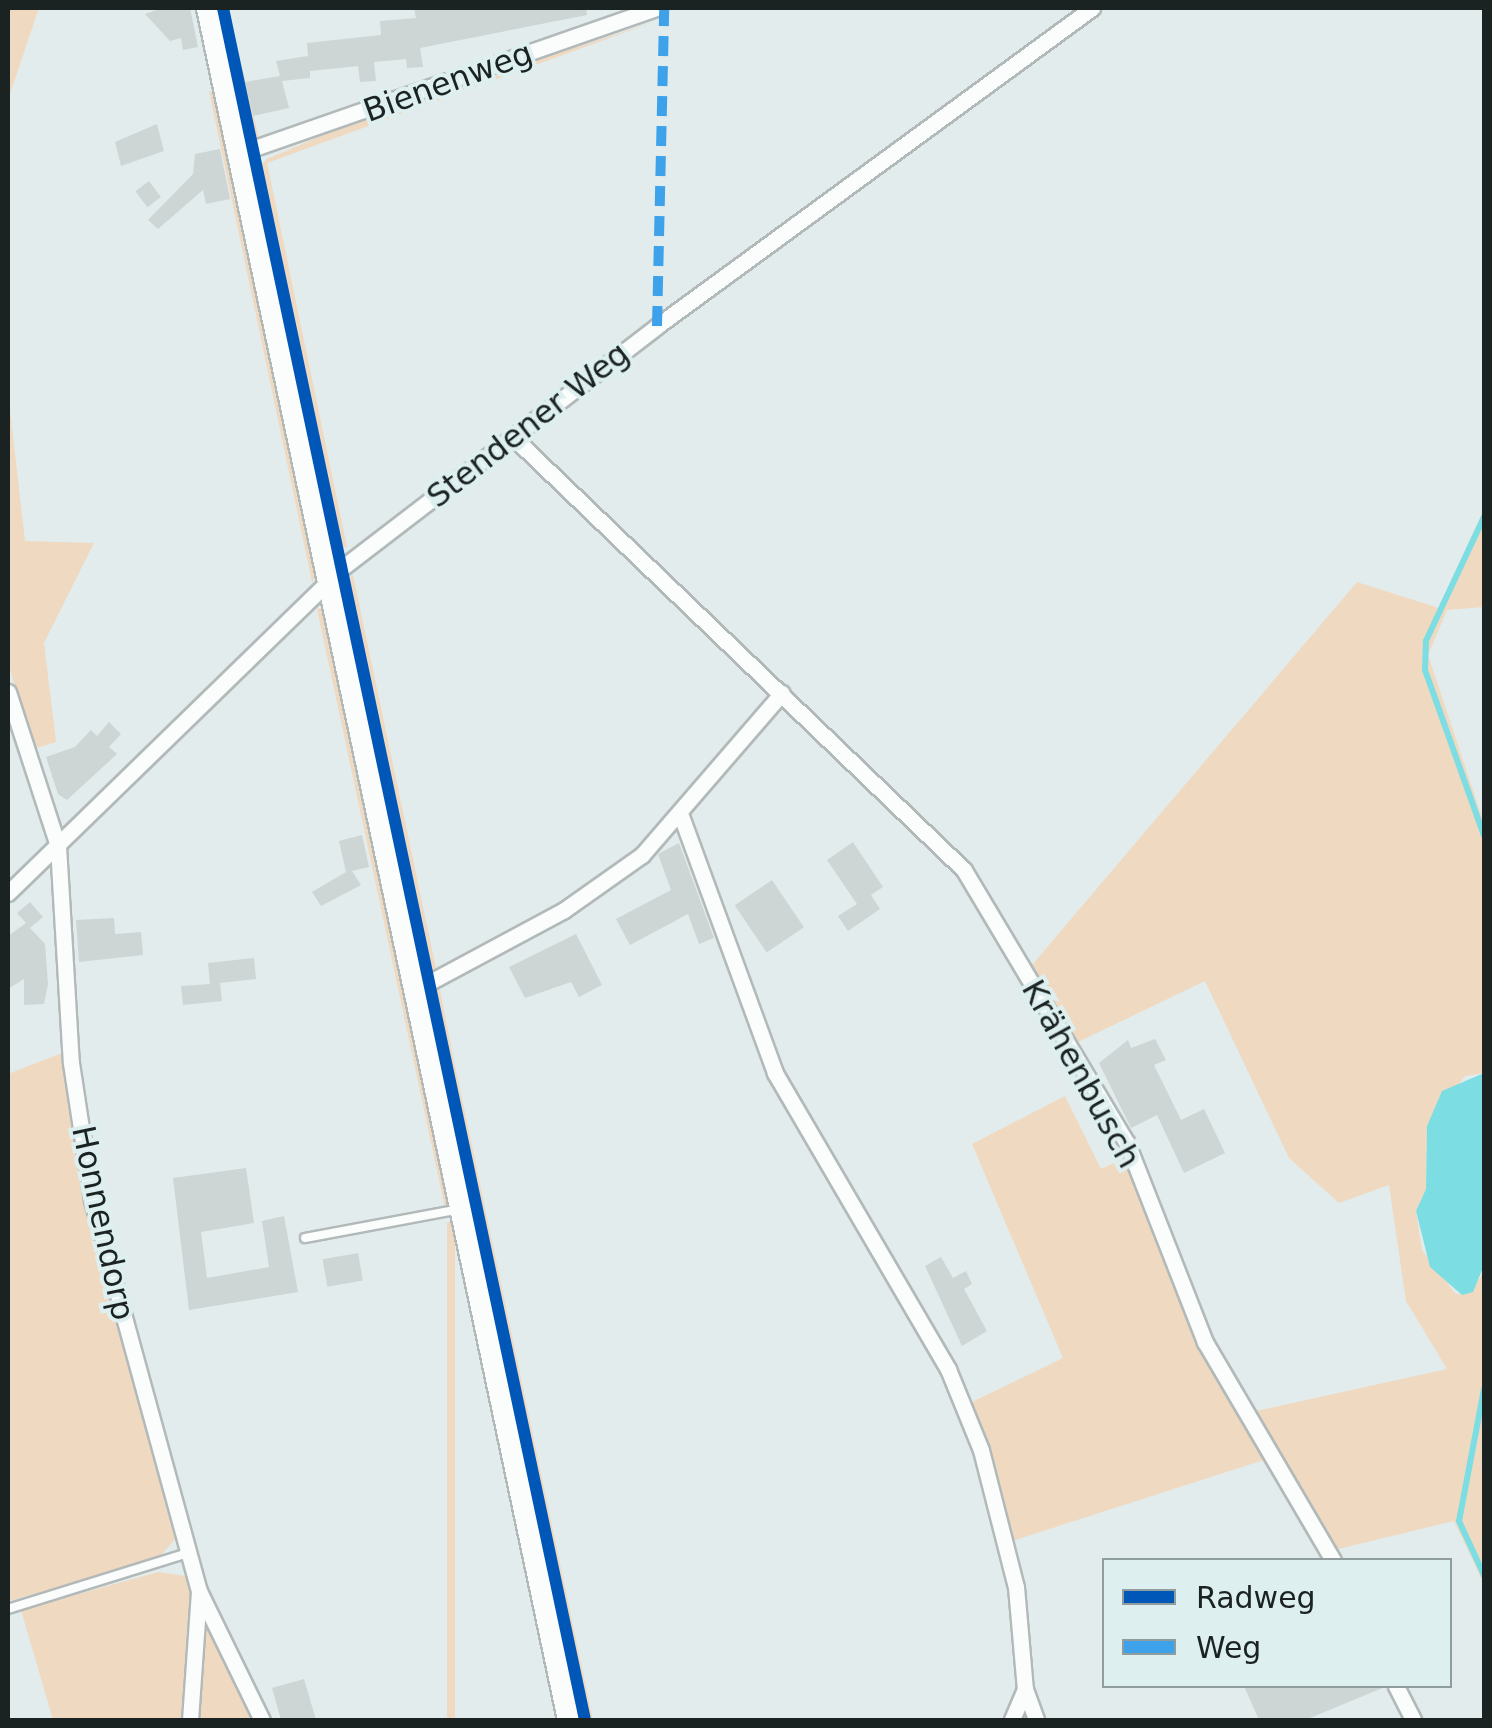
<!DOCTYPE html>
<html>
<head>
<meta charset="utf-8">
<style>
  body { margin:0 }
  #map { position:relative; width:1492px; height:1728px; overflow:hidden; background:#e2ecec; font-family:"DejaVu Sans",sans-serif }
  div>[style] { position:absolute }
  .green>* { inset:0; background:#f0d9c1; transform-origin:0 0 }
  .water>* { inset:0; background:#7cdde3 }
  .stream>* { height:6px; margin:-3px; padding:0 3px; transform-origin:3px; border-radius:3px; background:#7cdde3 }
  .building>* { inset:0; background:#cdd5d5; transform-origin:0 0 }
  .roads { filter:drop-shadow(2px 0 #b2b9b9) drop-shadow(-2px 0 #b2b9b9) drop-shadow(0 2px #b2b9b9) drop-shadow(0 -2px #b2b9b9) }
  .lane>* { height:8px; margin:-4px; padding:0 4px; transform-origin:4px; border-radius:4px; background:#fbfcfc }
  .street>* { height:15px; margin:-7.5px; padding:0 7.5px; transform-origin:7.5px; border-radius:7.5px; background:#fbfcfc }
  .secondary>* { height:22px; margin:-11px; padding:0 11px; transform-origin:11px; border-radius:11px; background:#fbfcfc }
  .quiet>* { height:10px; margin-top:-5px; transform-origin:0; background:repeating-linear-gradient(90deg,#3da2ea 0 20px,transparent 0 30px) }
  .cycleway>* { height:12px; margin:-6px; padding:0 6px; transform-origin:6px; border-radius:6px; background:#0057b8 }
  span { translate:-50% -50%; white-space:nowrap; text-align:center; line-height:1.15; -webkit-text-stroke:8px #deeff0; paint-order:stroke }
  .street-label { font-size:32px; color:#1b2222 }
  .frame { position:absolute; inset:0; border:10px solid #1b2222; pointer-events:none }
  .legend { position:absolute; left:1102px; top:1558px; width:350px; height:130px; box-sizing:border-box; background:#deeff0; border:2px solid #909d9e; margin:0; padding:12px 18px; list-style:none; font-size:30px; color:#1b2222 }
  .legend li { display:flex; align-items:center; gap:20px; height:50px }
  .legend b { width:50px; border:2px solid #909d9e }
</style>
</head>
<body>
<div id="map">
  <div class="green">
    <div style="clip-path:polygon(8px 8px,39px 8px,8px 100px)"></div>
    <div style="clip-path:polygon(215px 8px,228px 8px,260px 143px,242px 138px)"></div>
    <div style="clip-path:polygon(656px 21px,267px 163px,347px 547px,330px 547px,251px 175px,267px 159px,370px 115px)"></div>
    <div style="clip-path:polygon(209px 91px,216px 93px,319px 574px,312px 582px)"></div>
    <div style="clip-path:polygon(8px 392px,25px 541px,94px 543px,44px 643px,56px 742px,33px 749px,8px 662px)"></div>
    <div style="clip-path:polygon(1484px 509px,1484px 607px,1447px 610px,1428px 655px,1484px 823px,1484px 1073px,1465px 1076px,1427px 1126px,1426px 1189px,1416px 1211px,1422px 1250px,1455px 1293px,1462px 1295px,1481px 1277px,1484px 1265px,1484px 1584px,1454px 1521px,1334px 1550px,1256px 1411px,1447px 1369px,1406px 1301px,1389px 1185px,1339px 1203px,1289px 1158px,1205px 981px,1076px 1043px,1032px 965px,1357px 582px,1439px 608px)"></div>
    <div style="clip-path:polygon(353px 575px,437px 973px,420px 970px,342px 602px,343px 584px)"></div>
    <div style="clip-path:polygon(323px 608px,452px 1204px,445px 1208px,317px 609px)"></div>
    <div style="clip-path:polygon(439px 985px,452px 1051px,593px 1720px,580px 1720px,425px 994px)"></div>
    <div style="clip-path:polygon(62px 1053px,85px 1205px,175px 1539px,162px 1554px,131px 1568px,8px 1601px,8px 1074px)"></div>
    <div style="clip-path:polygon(1065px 1096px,1101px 1169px,1127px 1157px,1199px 1346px,1270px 1458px,1012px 1541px,970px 1403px,1063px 1358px,972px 1144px)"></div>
    <div style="left:447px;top:1222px;width:8px;height:509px"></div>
    <div style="clip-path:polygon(158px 1572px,185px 1576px,190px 1593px,184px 1720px,53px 1720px,21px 1610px)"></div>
    <div style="clip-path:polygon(201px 1612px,252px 1720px,197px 1720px)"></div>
  </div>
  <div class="water">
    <div style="clip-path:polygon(1484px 1073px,1484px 1265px,1473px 1292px,1462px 1295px,1430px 1267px,1416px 1211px,1426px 1189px,1427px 1126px,1442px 1091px)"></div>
  </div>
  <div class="stream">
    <div style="left:1484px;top:517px;width:137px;rotate:115.1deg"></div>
    <div style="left:1426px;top:641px;width:29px;rotate:92deg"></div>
    <div style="left:1425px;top:670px;width:176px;rotate:70.4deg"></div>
    <div style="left:1484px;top:1389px;width:134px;rotate:100.7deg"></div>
    <div style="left:1459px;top:1521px;width:60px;rotate:65.2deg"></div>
  </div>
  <div class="building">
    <div style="clip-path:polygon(162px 8px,190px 8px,198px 47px,183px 50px,181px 38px,170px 41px,145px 14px)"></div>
    <div style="clip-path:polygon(414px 8px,586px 8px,587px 15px,420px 48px,423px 67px,407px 68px,406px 59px,374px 62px,376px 81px,360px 82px,358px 66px,310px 71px,310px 78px,282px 81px,289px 108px,253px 116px,245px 82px,280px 76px,276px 61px,308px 56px,307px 43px,381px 35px,380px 21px,416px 18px)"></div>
    <div style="clip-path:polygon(157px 124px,164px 151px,121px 166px,115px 142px)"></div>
    <div style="clip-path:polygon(220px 149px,230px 199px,206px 204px,203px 190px,158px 229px,148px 220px,193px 174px,195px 154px)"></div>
    <div style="left:149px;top:181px;width:20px;height:17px;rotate:53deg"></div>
    <div style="clip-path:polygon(109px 722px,121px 734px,109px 747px,117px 754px,67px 800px,58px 794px,46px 757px,75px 747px,91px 730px,97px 736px)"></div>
    <div style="clip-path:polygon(362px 835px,369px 867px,352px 871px,361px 885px,321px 906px,312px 892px,346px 872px,339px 841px)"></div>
    <div style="clip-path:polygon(853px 842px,883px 887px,871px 895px,880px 909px,848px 931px,838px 916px,857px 904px,827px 860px)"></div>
    <div style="clip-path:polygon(679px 843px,714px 938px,699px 944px,688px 914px,630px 945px,616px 919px,671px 890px,658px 854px)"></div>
    <div style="left:772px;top:880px;width:57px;height:45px;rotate:56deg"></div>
    <div style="clip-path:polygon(30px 902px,43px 917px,30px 928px,45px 944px,48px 984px,44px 1004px,24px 1005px,24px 979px,8px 989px,8px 936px,26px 923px,17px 913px)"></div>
    <div style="clip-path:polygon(114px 918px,115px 934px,141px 932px,143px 955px,79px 962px,76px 920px)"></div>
    <div style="clip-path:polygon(576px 934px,602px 985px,579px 997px,571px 982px,525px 998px,509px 967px)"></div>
    <div style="clip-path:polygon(254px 958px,256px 979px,220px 983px,222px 1001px,183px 1005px,181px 986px,210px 984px,208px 963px)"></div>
    <div style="clip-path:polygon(1155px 1039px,1166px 1060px,1154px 1065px,1181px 1120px,1204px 1109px,1225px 1153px,1184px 1173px,1157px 1115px,1131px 1128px,1099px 1063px,1128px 1040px,1131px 1048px)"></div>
    <div style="clip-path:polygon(246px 1168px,254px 1223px,201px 1232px,207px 1278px,269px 1267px,262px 1221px,284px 1216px,298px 1292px,189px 1310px,173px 1178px)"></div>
    <div style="left:358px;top:1253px;width:28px;height:36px;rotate:80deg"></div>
    <div style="clip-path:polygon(941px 1257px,953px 1278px,966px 1271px,972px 1284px,964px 1289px,987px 1331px,962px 1346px,925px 1266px)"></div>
    <div style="clip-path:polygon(304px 1679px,316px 1720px,281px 1720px,272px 1688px)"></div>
    <div style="clip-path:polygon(1244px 1686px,1385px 1686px,1385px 1687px,1305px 1720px,1259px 1720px)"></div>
  </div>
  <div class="roads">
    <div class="lane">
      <div style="left:305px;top:1238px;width:158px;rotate:-10.6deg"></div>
      <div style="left:8px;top:1609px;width:189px;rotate:-17.3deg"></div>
    </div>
    <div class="street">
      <div style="left:240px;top:153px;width:441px;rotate:-19.2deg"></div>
      <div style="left:513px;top:437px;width:625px;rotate:43.83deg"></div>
      <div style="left:964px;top:870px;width:318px;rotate:59.2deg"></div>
      <div style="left:1127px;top:1143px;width:214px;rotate:68.6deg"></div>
      <div style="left:1205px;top:1342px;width:253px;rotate:59.6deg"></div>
      <div style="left:8px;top:692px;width:162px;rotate:72deg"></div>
      <div style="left:58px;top:846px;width:217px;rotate:86.6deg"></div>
      <div style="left:71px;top:1063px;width:139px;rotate:81.3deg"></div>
      <div style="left:92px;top:1200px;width:405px;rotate:74.7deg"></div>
      <div style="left:199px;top:1591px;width:144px;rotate:64deg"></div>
      <div style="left:680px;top:813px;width:277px;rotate:69.9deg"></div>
      <div style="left:775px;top:1073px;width:343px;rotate:59.7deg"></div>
      <div style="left:948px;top:1369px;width:87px;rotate:67.8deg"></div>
      <div style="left:981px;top:1450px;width:141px;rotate:75.7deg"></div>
      <div style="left:1016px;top:1587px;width:102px;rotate:85deg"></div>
      <div style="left:1025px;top:1689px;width:34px;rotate:113deg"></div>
      <div style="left:8px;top:893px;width:466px;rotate:-44.2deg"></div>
      <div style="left:342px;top:568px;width:397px;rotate:-37.5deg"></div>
      <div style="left:657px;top:326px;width:539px;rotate:-36.17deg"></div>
      <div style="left:412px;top:983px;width:18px;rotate:-3deg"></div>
      <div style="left:430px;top:982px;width:152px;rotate:-28.2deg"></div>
      <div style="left:564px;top:910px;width:95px;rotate:-35.2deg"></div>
      <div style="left:642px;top:855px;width:214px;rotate:-49.2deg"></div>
      <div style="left:1396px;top:1686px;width:38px;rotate:63deg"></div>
      <div style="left:1025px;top:1689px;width:33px;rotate:70deg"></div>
      <div style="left:190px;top:1720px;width:129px;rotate:-86deg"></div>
    </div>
    <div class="secondary">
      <div style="left:208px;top:8px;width:1750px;rotate:78.09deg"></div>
    </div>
  </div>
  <div class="quiet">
    <div style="left:657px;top:326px;width:318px;rotate:-88.7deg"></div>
  </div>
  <div class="cycleway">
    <div style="left:223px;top:8px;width:1750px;rotate:78.06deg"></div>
  </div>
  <div class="street-label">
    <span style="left:448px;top:82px;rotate:-20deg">Bienenweg</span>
    <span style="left:528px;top:425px;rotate:-38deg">Stendener Weg</span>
    <span style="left:1081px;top:1074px;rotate:61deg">Krähenbusch</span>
    <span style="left:103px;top:1223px;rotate:78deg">Honnendorp</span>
  </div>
  <div class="frame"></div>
  <ul class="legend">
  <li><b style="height:12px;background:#0057b8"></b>Radweg</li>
  <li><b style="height:12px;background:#3da2ea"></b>Weg</li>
  </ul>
</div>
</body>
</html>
